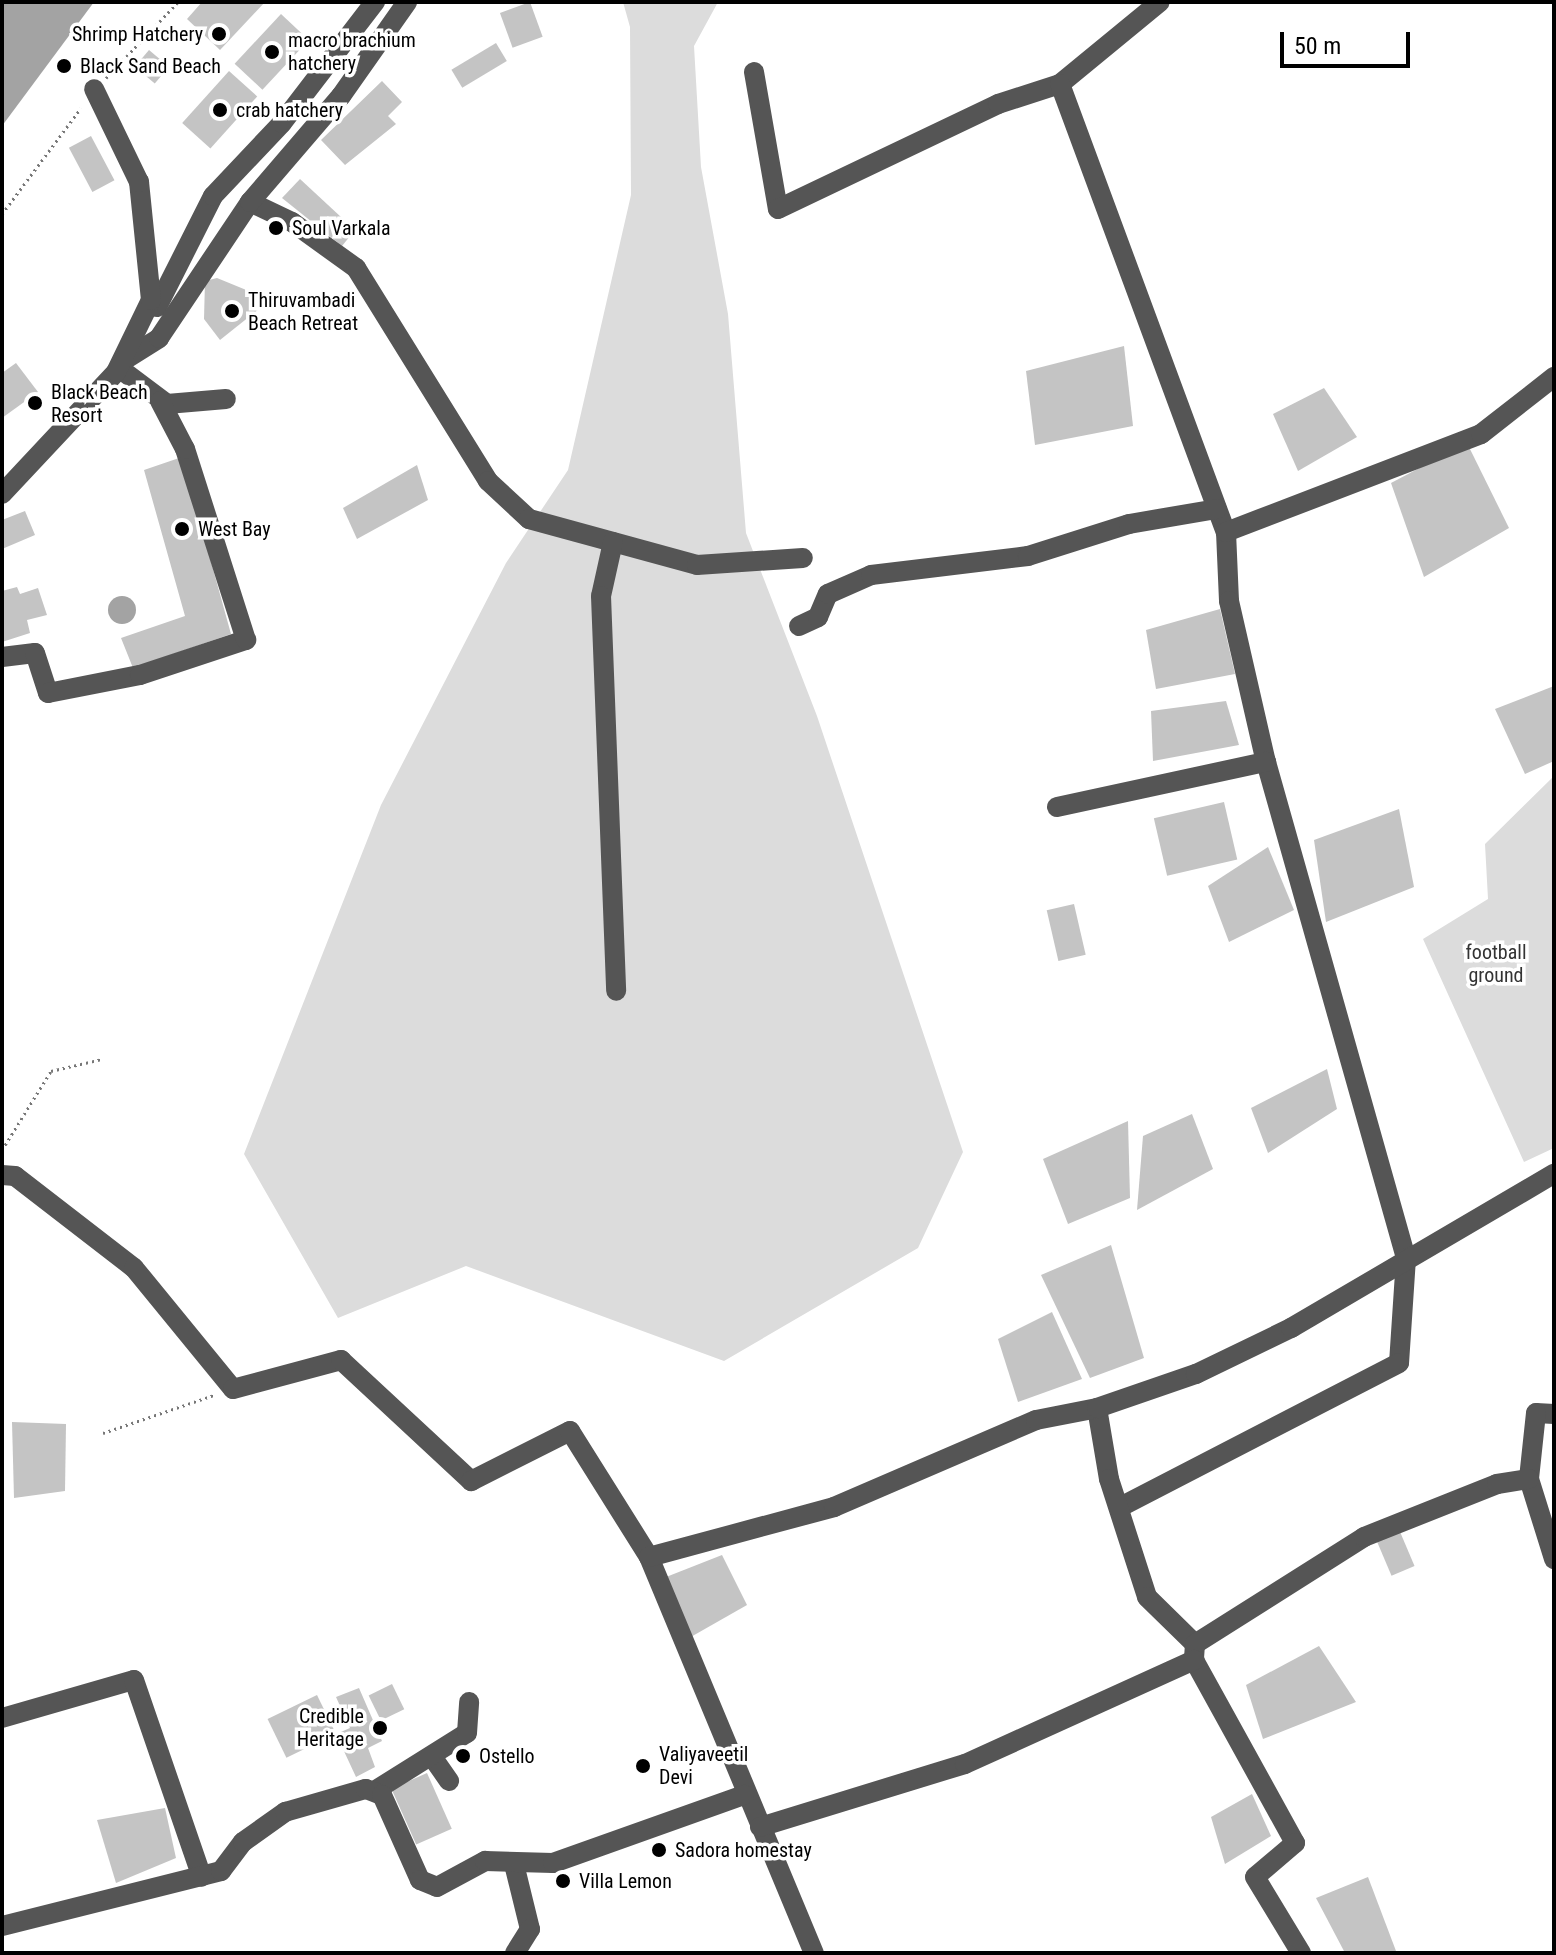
<!DOCTYPE html>
<html>
<head>
<meta charset="utf-8">
<style>
  body { margin:0 }
  #map { position:relative; width:1556px; height:1955px; overflow:hidden; background:#fff; font-family:"Roboto Condensed",sans-serif }
  div>[style] { position:absolute }
  .green>* { inset:0; background:#dcdcdc }
  .water>* { inset:0; background:#a3a3a3 }
  .round { border-radius:50% }
  .building>* { inset:0; background:#c4c4c4; transform-origin:0 0 }
  .path>* { height:3px; margin-top:-1.5px; transform-origin:0; background:repeating-linear-gradient(90deg,#777 0 2px,transparent 0 6px) }
  .minor>* { height:20px; margin:-10px; padding:0 10px; transform-origin:10px; border-radius:10px; background:#555 }
  .dots>* { width:22px; height:22px; translate:-50% -50%; box-sizing:border-box; border:4px solid #fff; border-radius:50% }
  span { translate:-50% -50%; white-space:nowrap; text-align:center; line-height:1.15; -webkit-text-stroke:7px #fff; paint-order:stroke }
  .poi-label { font-size:20px; color:#000 }
  .right { translate:-100% -50%; text-align:right }
  .left { translate:0 -50%; text-align:left }
  .park-label { font-size:20px; color:#333 }
  .frame { position:absolute; inset:0; border:4px solid #000; pointer-events:none }
  .scale { position:absolute; left:1280px; top:32px; width:130px; height:36px; box-sizing:border-box; border:4px solid #000; border-top:0; padding-left:10px; font-size:24px; line-height:28px; white-space:nowrap; color:#000; -webkit-text-stroke:6px #fff; paint-order:stroke }
</style>
</head>
<body>
<div id="map">
  <div class="green">
    <div style="clip-path:polygon(623px 2px,718px 2px,694px 46px,701px 167px,728px 314px,746px 533px,817px 716px,963px 1152px,918px 1248px,724px 1361px,466px 1266px,338px 1318px,244px 1154px,381px 805px,506px 563px,568px 470px,631px 195px,630px 27px)"></div>
    <div style="clip-path:polygon(1554px 776px,1554px 1148px,1524px 1162px,1423px 939px,1488px 899px,1485px 844px)"></div>
  </div>
  <div class="water">
    <div style="clip-path:polygon(2px 2px,94px 2px,2px 126px)"></div>
    <div class="round" style="left:108px;top:596px;width:28px;height:28px"></div>
  </div>
  <div class="building">
    <div style="clip-path:polygon(202px 2px,265px 2px,220px 50px,187px 19px)"></div>
    <div style="left:530px;top:2px;width:37px;height:32px;rotate:70deg"></div>
    <div style="left:281px;top:14px;width:38px;height:68px;rotate:43deg"></div>
    <div style="left:496px;top:43px;width:21px;height:52px;rotate:59deg"></div>
    <div style="left:149px;top:50px;width:26px;height:22px;rotate:40deg"></div>
    <div style="left:229px;top:71px;width:38px;height:70px;rotate:42deg"></div>
    <div style="clip-path:polygon(382px 81px,402px 102px,388px 116px,396px 124px,345px 165px,321px 140px)"></div>
    <div style="left:91px;top:136px;width:50px;height:25px;rotate:62deg"></div>
    <div style="clip-path:polygon(300px 179px,355px 230px,342px 246px,282px 198px)"></div>
    <div style="clip-path:polygon(217px 278px,256px 294px,264px 305px,220px 340px,204px 319px,205px 281px)"></div>
    <div style="clip-path:polygon(1124px 346px,1133px 426px,1035px 445px,1026px 371px)"></div>
    <div style="clip-path:polygon(16px 363px,38px 392px,2px 418px,2px 373px)"></div>
    <div style="clip-path:polygon(1324px 388px,1357px 437px,1298px 471px,1273px 414px)"></div>
    <div style="clip-path:polygon(1467px 443px,1509px 528px,1424px 577px,1391px 483px)"></div>
    <div style="clip-path:polygon(182px 457px,231px 634px,133px 668px,121px 638px,185px 616px,144px 470px)"></div>
    <div style="clip-path:polygon(417px 465px,428px 500px,357px 539px,343px 508px)"></div>
    <div style="clip-path:polygon(25px 511px,35px 535px,2px 549px,2px 520px)"></div>
    <div style="clip-path:polygon(17px 587px,20px 594px,38px 588px,47px 615px,27px 620px,30px 633px,2px 642px,2px 591px)"></div>
    <div style="clip-path:polygon(1220px 609px,1235px 674px,1156px 689px,1146px 630px)"></div>
    <div style="clip-path:polygon(1554px 686px,1554px 761px,1525px 774px,1495px 709px)"></div>
    <div style="clip-path:polygon(1226px 701px,1239px 745px,1153px 761px,1151px 711px)"></div>
    <div style="left:1224px;top:802px;width:59px;height:72px;rotate:77deg"></div>
    <div style="clip-path:polygon(1399px 809px,1414px 887px,1326px 922px,1314px 840px)"></div>
    <div style="clip-path:polygon(1268px 847px,1294px 910px,1229px 942px,1208px 886px)"></div>
    <div style="left:1074px;top:904px;width:52px;height:28px;rotate:77deg"></div>
    <div style="clip-path:polygon(1327px 1069px,1337px 1109px,1268px 1153px,1251px 1108px)"></div>
    <div style="clip-path:polygon(1192px 1114px,1213px 1169px,1137px 1210px,1143px 1136px)"></div>
    <div style="clip-path:polygon(1128px 1121px,1130px 1198px,1068px 1224px,1043px 1159px)"></div>
    <div style="clip-path:polygon(1111px 1245px,1144px 1358px,1090px 1378px,1041px 1275px)"></div>
    <div style="clip-path:polygon(1052px 1312px,1082px 1379px,1018px 1402px,998px 1339px)"></div>
    <div style="clip-path:polygon(12px 1422px,66px 1424px,65px 1491px,14px 1498px)"></div>
    <div style="left:1395px;top:1520px;width:50px;height:25px;rotate:67deg"></div>
    <div style="clip-path:polygon(722px 1555px,747px 1605px,689px 1638px,661px 1579px)"></div>
    <div style="clip-path:polygon(1319px 1646px,1356px 1702px,1263px 1739px,1246px 1685px)"></div>
    <div style="left:392px;top:1684px;width:28px;height:26px;rotate:64deg"></div>
    <div style="clip-path:polygon(359px 1688px,382px 1741px,368px 1748px,375px 1767px,356px 1777px,336px 1734px,350px 1728px,336px 1697px)"></div>
    <div style="left:317px;top:1695px;width:43px;height:55px;rotate:64deg"></div>
    <div style="left:427px;top:1773px;width:61px;height:39px;rotate:66deg"></div>
    <div style="clip-path:polygon(1252px 1794px,1271px 1836px,1225px 1864px,1211px 1817px)"></div>
    <div style="clip-path:polygon(165px 1808px,176px 1858px,116px 1883px,97px 1820px)"></div>
    <div style="clip-path:polygon(1368px 1877px,1396px 1951px,1392px 1953px,1345px 1953px,1316px 1898px)"></div>
  </div>
  <div class="path">
    <div style="left:106px;top:78px;width:105px;rotate:-46.5deg"></div>
    <div style="left:2px;top:214px;width:132px;rotate:-53.3deg"></div>
    <div style="left:2px;top:1150px;width:93px;rotate:-58.2deg"></div>
    <div style="left:51px;top:1071px;width:52px;rotate:-13.2deg"></div>
    <div style="left:103px;top:1433px;width:117px;rotate:-18.9deg"></div>
  </div>
  <div class="minor">
    <div style="left:754px;top:72px;width:139px;rotate:80.1deg"></div>
    <div style="left:778px;top:209px;width:244px;rotate:-25.5deg"></div>
    <div style="left:998px;top:104px;width:65px;rotate:-17.9deg"></div>
    <div style="left:1060px;top:84px;width:129px;rotate:-39.4deg"></div>
    <div style="left:1060px;top:84px;width:478px;rotate:69.7deg"></div>
    <div style="left:1226px;top:532px;width:69px;rotate:87.5deg"></div>
    <div style="left:1229px;top:601px;width:165px;rotate:77.1deg"></div>
    <div style="left:1266px;top:762px;width:515px;rotate:74.24deg"></div>
    <div style="left:1406px;top:1258px;width:105px;rotate:93.8deg"></div>
    <div style="left:1399px;top:1363px;width:314px;rotate:152.7deg"></div>
    <div style="left:250px;top:202px;width:47px;rotate:25.5deg"></div>
    <div style="left:292px;top:222px;width:79px;rotate:35.7deg"></div>
    <div style="left:356px;top:268px;width:251px;rotate:58.2deg"></div>
    <div style="left:488px;top:481px;width:56px;rotate:42.8deg"></div>
    <div style="left:529px;top:519px;width:174px;rotate:15.3deg"></div>
    <div style="left:697px;top:565px;width:106px;rotate:-3.8deg"></div>
    <div style="left:157px;top:307px;width:124px;rotate:-63.2deg"></div>
    <div style="left:213px;top:196px;width:100px;rotate:-46.6deg"></div>
    <div style="left:282px;top:123px;width:153px;rotate:-52.5deg"></div>
    <div style="left:126px;top:359px;width:39px;rotate:-32deg"></div>
    <div style="left:159px;top:338px;width:164px;rotate:-56.2deg"></div>
    <div style="left:250px;top:202px;width:140px;rotate:-49.4deg"></div>
    <div style="left:341px;top:96px;width:115px;rotate:-54.9deg"></div>
    <div style="left:119px;top:368px;width:60px;rotate:36.9deg"></div>
    <div style="left:167px;top:404px;width:59px;rotate:-4.8deg"></div>
    <div style="left:2px;top:494px;width:167px;rotate:-46.9deg"></div>
    <div style="left:116px;top:372px;width:80px;rotate:-64.1deg"></div>
    <div style="left:151px;top:300px;width:119px;rotate:-95.8deg"></div>
    <div style="left:139px;top:182px;width:103px;rotate:-115.8deg"></div>
    <div style="left:1226px;top:532px;width:273px;rotate:-21deg"></div>
    <div style="left:1481px;top:434px;width:93px;rotate:-38deg"></div>
    <div style="left:613px;top:542px;width:55px;rotate:102.5deg"></div>
    <div style="left:601px;top:596px;width:395px;rotate:87.8deg"></div>
    <div style="left:799px;top:626px;width:21px;rotate:-25deg"></div>
    <div style="left:818px;top:617px;width:25px;rotate:-67deg"></div>
    <div style="left:828px;top:594px;width:47px;rotate:-23.8deg"></div>
    <div style="left:871px;top:575px;width:158px;rotate:-6.9deg"></div>
    <div style="left:1028px;top:556px;width:106px;rotate:-17.6deg"></div>
    <div style="left:1129px;top:524px;width:89px;rotate:-9.7deg"></div>
    <div style="left:2px;top:657px;width:33px;rotate:-7deg"></div>
    <div style="left:35px;top:653px;width:42px;rotate:72deg"></div>
    <div style="left:48px;top:693px;width:94px;rotate:-11.1deg"></div>
    <div style="left:140px;top:675px;width:112px;rotate:-18.3deg"></div>
    <div style="left:246px;top:640px;width:201px;rotate:-107.7deg"></div>
    <div style="left:185px;top:449px;width:54px;rotate:-117.5deg"></div>
    <div style="left:1057px;top:807px;width:214px;rotate:-12.2deg"></div>
    <div style="left:2px;top:1175px;width:13px;rotate:4deg"></div>
    <div style="left:15px;top:1176px;width:150px;rotate:37.7deg"></div>
    <div style="left:134px;top:1268px;width:156px;rotate:50.7deg"></div>
    <div style="left:233px;top:1389px;width:112px;rotate:-15deg"></div>
    <div style="left:341px;top:1360px;width:178px;rotate:42.9deg"></div>
    <div style="left:471px;top:1481px;width:111px;rotate:-26.8deg"></div>
    <div style="left:570px;top:1431px;width:149px;rotate:57.9deg"></div>
    <div style="left:649px;top:1557px;width:429px;rotate:67.4deg"></div>
    <div style="left:1097px;top:1408px;width:72px;rotate:80.4deg"></div>
    <div style="left:1109px;top:1479px;width:124px;rotate:72.1deg"></div>
    <div style="left:1147px;top:1597px;width:67px;rotate:44.4deg"></div>
    <div style="left:1195px;top:1644px;width:16px;rotate:94deg"></div>
    <div style="left:1194px;top:1660px;width:209px;rotate:61.1deg"></div>
    <div style="left:1295px;top:1843px;width:52px;rotate:139.6deg"></div>
    <div style="left:1255px;top:1877px;width:89px;rotate:58.8deg"></div>
    <div style="left:1554px;top:1414px;width:18px;rotate:-177deg"></div>
    <div style="left:1536px;top:1413px;width:66px;rotate:96.1deg"></div>
    <div style="left:1529px;top:1479px;width:84px;rotate:72.6deg"></div>
    <div style="left:649px;top:1557px;width:192px;rotate:-15.1deg"></div>
    <div style="left:834px;top:1507px;width:220px;rotate:-23.3deg"></div>
    <div style="left:1036px;top:1420px;width:62px;rotate:-11.1deg"></div>
    <div style="left:1097px;top:1408px;width:105px;rotate:-19deg"></div>
    <div style="left:1196px;top:1374px;width:106px;rotate:-25.8deg"></div>
    <div style="left:1291px;top:1328px;width:305px;rotate:-30.4deg"></div>
    <div style="left:1195px;top:1644px;width:200px;rotate:-32.3deg"></div>
    <div style="left:1364px;top:1537px;width:143px;rotate:-21.7deg"></div>
    <div style="left:1497px;top:1484px;width:32px;rotate:-9deg"></div>
    <div style="left:2px;top:1718px;width:137px;rotate:-16.1deg"></div>
    <div style="left:134px;top:1680px;width:208px;rotate:71deg"></div>
    <div style="left:433px;top:1758px;width:28px;rotate:55deg"></div>
    <div style="left:376px;top:1790px;width:107px;rotate:-32.1deg"></div>
    <div style="left:467px;top:1733px;width:31px;rotate:-86deg"></div>
    <div style="left:760px;top:1827px;width:214px;rotate:-17.1deg"></div>
    <div style="left:965px;top:1764px;width:252px;rotate:-24.4deg"></div>
    <div style="left:514px;top:1864px;width:67px;rotate:76.2deg"></div>
    <div style="left:530px;top:1929px;width:28px;rotate:122deg"></div>
    <div style="left:2px;top:1926px;width:226px;rotate:-14.1deg"></div>
    <div style="left:221px;top:1871px;width:36px;rotate:-53deg"></div>
    <div style="left:243px;top:1842px;width:52px;rotate:-35.5deg"></div>
    <div style="left:285px;top:1812px;width:84px;rotate:-15.9deg"></div>
    <div style="left:366px;top:1789px;width:17px;rotate:21deg"></div>
    <div style="left:382px;top:1795px;width:93px;rotate:65.9deg"></div>
    <div style="left:420px;top:1880px;width:18px;rotate:22deg"></div>
    <div style="left:437px;top:1887px;width:55px;rotate:-28.4deg"></div>
    <div style="left:485px;top:1861px;width:68px;rotate:1.7deg"></div>
    <div style="left:553px;top:1863px;width:203px;rotate:-19.6deg"></div>
  </div>
  <div class="dots">
    <div style="left:219px;top:34px;background:#000"></div>
    <div style="left:272px;top:52px;background:#000"></div>
    <div style="left:64px;top:66px;background:#000"></div>
    <div style="left:220px;top:110px;background:#000"></div>
    <div style="left:276px;top:228px;background:#000"></div>
    <div style="left:232px;top:311px;background:#000"></div>
    <div style="left:35px;top:403px;background:#000"></div>
    <div style="left:182px;top:529px;background:#000"></div>
    <div style="left:380px;top:1728px;background:#000"></div>
    <div style="left:463px;top:1756px;background:#000"></div>
    <div style="left:643px;top:1766px;background:#000"></div>
    <div style="left:659px;top:1850px;background:#000"></div>
    <div style="left:563px;top:1881px;background:#000"></div>
  </div>
  <div class="poi-label">
    <span class="right" style="left:203px;top:34px">Shrimp Hatchery</span>
    <span class="left" style="left:288px;top:52px">macro brachium<br>hatchery</span>
    <span class="left" style="left:80px;top:66px">Black Sand Beach</span>
    <span class="left" style="left:236px;top:110px">crab hatchery</span>
    <span class="left" style="left:292px;top:228px">Soul Varkala</span>
    <span class="left" style="left:248px;top:312px">Thiruvambadi<br>Beach Retreat</span>
    <span class="left" style="left:51px;top:404px">Black Beach<br>Resort</span>
    <span class="left" style="left:198px;top:529px">West Bay</span>
    <span class="right" style="left:364px;top:1728px">Credible<br>Heritage</span>
    <span class="left" style="left:659px;top:1766px">Valiyaveetil<br>Devi</span>
    <span class="left" style="left:479px;top:1756px">Ostello</span>
    <span class="left" style="left:675px;top:1850px">Sadora homestay</span>
    <span class="left" style="left:579px;top:1881px">Villa Lemon</span>
  </div>
  <div class="park-label">
    <span style="left:1496px;top:964px">football<br>ground</span>
  </div>
  <div class="frame"></div>
  <div class="scale">50 m</div>
</div>
</body>
</html>
